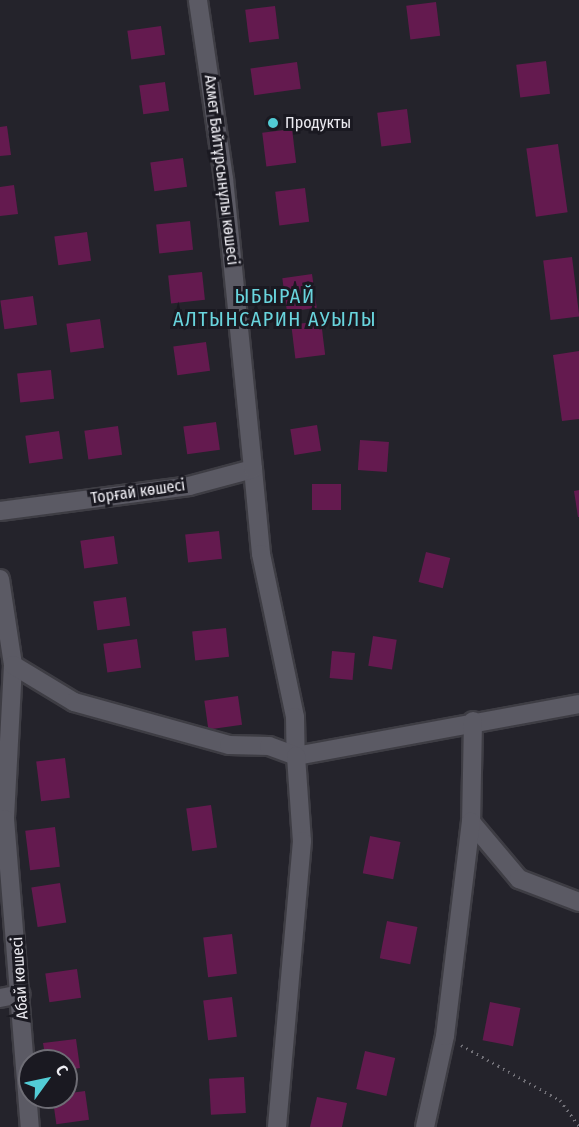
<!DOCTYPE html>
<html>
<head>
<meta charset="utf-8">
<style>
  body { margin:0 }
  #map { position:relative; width:579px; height:1127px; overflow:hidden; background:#24232b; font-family:"Fira Sans Condensed",sans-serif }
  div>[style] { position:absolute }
  .building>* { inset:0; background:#641a4f; transform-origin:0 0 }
  .path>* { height:3px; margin-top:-1.5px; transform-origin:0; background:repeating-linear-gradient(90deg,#727178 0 1.5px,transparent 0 6px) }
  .roads { filter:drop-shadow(2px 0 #3e3d44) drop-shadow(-2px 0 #3e3d44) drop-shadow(0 2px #3e3d44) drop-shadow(0 -2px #3e3d44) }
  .minor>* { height:18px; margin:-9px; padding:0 9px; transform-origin:9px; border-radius:9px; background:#5b5a64 }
  .dots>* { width:16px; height:16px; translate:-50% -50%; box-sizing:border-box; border:3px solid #1a1921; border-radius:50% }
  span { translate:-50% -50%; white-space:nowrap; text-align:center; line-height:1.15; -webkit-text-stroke:6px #1a1921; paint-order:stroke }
  .poi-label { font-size:16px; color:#edecf2 }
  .left { translate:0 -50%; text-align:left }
  .street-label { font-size:16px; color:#edecf2 }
  .quarter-label { font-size:20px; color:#69d5de; letter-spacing:1.5px }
  .north { position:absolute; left:18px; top:1049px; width:60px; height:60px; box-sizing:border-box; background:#1a1921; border:2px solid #6e6d75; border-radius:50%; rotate:57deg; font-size:16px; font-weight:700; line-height:24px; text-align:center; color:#edecf2 }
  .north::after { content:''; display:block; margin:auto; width:21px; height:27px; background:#52ccd5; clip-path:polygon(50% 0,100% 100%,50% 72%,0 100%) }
</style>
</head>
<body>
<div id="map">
  <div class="building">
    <div style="left:436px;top:2px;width:34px;height:30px;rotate:83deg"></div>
    <div style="left:275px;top:6px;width:33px;height:30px;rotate:83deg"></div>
    <div style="left:161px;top:26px;width:29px;height:34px;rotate:82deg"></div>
    <div style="left:546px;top:61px;width:33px;height:30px;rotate:83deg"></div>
    <div style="left:297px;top:62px;width:27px;height:47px;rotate:82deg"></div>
    <div style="left:165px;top:82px;width:29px;height:26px;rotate:82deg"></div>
    <div style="left:407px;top:109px;width:34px;height:30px;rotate:83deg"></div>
    <div style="clip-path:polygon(7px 126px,11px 155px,0 156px,0 127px)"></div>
    <div style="left:292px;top:129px;width:34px;height:30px;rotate:83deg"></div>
    <div style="left:558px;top:144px;width:69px;height:32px;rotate:82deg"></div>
    <div style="left:183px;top:158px;width:29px;height:33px;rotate:82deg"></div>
    <div style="clip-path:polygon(14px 185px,18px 214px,0 216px,0 187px)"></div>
    <div style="left:305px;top:188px;width:34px;height:30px;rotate:83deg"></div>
    <div style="left:190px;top:221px;width:29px;height:34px;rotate:84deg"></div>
    <div style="left:87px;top:232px;width:29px;height:33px;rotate:82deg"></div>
    <div style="left:572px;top:257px;width:60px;height:29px;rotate:83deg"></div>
    <div style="left:202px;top:272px;width:28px;height:34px;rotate:84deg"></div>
    <div style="left:312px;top:274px;width:34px;height:30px;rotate:82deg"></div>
    <div style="left:33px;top:296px;width:29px;height:33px;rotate:82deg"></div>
    <div style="left:100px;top:319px;width:29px;height:34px;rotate:82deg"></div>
    <div style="left:321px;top:321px;width:34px;height:30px;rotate:83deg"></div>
    <div style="left:206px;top:342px;width:29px;height:33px;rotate:82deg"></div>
    <div style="clip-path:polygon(579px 351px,579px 419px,562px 421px,553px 355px)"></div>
    <div style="left:51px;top:370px;width:29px;height:34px;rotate:84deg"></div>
    <div style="left:216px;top:422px;width:28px;height:33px;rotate:82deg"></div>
    <div style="left:317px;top:425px;width:26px;height:27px;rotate:81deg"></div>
    <div style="left:118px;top:426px;width:29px;height:34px;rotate:82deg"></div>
    <div style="left:59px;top:431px;width:28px;height:34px;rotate:82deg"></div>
    <div style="left:360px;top:440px;width:29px;height:30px;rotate:4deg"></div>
    <div style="left:312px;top:484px;width:29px;height:26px"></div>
    <div style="clip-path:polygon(579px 490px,579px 517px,578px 517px,574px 491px)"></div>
    <div style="left:219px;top:531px;width:28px;height:34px;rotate:84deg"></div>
    <div style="left:114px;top:536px;width:28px;height:34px;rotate:82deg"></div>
    <div style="left:426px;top:552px;width:25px;height:31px;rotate:14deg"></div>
    <div style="left:126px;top:597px;width:29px;height:33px;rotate:82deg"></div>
    <div style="left:226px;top:628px;width:29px;height:34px;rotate:84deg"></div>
    <div style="left:373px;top:636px;width:24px;height:30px;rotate:9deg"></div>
    <div style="left:137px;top:639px;width:29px;height:34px;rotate:82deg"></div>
    <div style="left:332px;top:651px;width:23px;height:27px;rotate:5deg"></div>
    <div style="left:238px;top:696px;width:29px;height:34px;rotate:82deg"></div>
    <div style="left:65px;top:758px;width:40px;height:29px;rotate:83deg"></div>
    <div style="left:211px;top:805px;width:43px;height:25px;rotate:82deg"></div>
    <div style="left:55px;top:827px;width:40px;height:30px;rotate:83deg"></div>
    <div style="left:370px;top:836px;width:31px;height:38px;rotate:11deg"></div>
    <div style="left:60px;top:883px;width:40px;height:29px;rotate:81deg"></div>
    <div style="left:387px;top:921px;width:31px;height:38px;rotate:11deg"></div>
    <div style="left:232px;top:934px;width:40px;height:29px;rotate:83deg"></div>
    <div style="left:77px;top:969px;width:29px;height:32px;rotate:82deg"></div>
    <div style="left:232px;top:997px;width:40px;height:29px;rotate:83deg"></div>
    <div style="left:490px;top:1002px;width:31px;height:39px;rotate:11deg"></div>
    <div style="clip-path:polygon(76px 1039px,80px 1068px,66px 1070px,66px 1061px,46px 1061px,43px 1043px)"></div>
    <div style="left:365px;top:1051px;width:31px;height:39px;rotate:13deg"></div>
    <div style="left:244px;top:1077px;width:36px;height:35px;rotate:87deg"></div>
    <div style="left:85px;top:1091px;width:29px;height:33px;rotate:82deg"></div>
    <div style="clip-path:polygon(317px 1097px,347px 1103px,342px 1127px,310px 1127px)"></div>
  </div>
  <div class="path">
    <div style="left:461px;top:1045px;width:113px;rotate:29.1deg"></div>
    <div style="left:560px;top:1100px;width:32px;rotate:54deg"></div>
  </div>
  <div class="roads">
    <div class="minor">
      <div style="left:253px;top:469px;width:85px;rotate:84.6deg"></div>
      <div style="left:261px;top:554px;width:167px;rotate:78.2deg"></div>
      <div style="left:295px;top:717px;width:39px;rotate:89deg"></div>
      <div style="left:296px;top:756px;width:288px;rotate:-10.4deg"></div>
      <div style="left:0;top:511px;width:191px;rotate:-7.5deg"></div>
      <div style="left:189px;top:486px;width:66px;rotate:-14.9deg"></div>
      <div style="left:253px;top:469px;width:291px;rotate:-95.7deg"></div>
      <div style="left:224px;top:179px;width:181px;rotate:-98.3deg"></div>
      <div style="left:0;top:579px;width:87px;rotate:81.4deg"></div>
      <div style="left:13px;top:665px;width:154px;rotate:93deg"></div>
      <div style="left:5px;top:819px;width:309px;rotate:85.4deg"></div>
      <div style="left:13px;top:665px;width:71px;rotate:31.2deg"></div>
      <div style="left:74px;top:702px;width:161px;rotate:15.5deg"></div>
      <div style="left:229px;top:745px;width:40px;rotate:1.4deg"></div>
      <div style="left:269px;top:746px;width:29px;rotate:20deg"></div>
      <div style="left:296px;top:756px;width:85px;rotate:86deg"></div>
      <div style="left:302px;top:841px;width:287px;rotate:95deg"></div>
      <div style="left:473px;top:721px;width:101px;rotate:91.1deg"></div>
      <div style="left:471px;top:822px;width:75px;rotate:49.9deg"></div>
      <div style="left:519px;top:879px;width:64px;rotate:21deg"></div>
      <div style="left:0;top:998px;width:21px;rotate:-11deg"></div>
      <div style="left:425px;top:1127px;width:93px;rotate:-77.6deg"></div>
      <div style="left:445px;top:1036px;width:216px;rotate:-83.1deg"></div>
    </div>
  </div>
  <div class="dots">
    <div style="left:273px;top:123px;background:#52ccd5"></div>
  </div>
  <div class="poi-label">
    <span class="left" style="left:285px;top:123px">Продукты</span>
  </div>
  <div class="street-label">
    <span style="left:221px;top:170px;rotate:83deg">Ахмет Байтұрсынұлы көшесі</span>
    <span style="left:138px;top:492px;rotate:-8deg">Торғай көшесі</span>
    <span style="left:20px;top:978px;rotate:-94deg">Абай көшесі</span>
  </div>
  <div class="quarter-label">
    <span style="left:275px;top:308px">ЫБЫРАЙ<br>АЛТЫНСАРИН АУЫЛЫ</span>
  </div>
  <div class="north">С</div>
</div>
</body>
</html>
